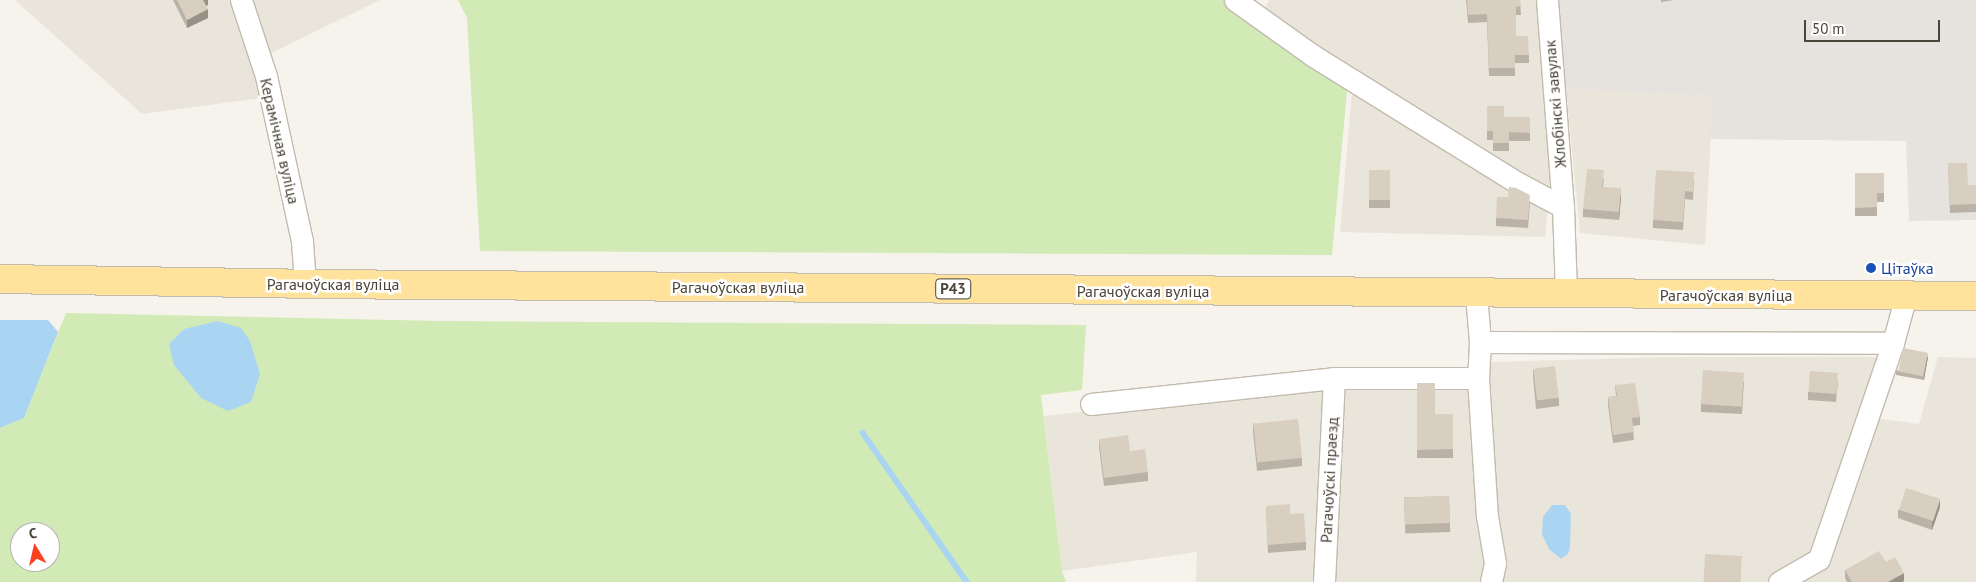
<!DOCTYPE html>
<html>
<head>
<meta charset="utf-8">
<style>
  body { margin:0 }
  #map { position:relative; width:1976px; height:582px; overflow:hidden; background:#f6f3ec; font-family:"PT Sans",sans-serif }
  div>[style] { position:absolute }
  .residential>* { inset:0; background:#eae5da }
  .industrial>* { inset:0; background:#e6e2dd }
  .green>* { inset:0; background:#d2eab5 }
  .water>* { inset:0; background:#a9d4f2 }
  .stream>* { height:5.5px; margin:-2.75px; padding:0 2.75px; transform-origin:2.75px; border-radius:2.75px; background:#a9d4f2 }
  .roads { filter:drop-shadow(1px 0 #c2bbae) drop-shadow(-1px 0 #c2bbae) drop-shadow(0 1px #c2bbae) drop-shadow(0 -1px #c2bbae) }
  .minor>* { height:21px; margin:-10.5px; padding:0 10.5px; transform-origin:10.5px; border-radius:10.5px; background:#fff }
  .primary>* { height:28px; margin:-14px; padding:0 14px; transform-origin:14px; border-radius:14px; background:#ffe39c }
  .wall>* { inset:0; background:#bab2a6; transform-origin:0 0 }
  .shaded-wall>* { inset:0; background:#979187 }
  .building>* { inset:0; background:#d8cfc1; transform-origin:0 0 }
  .dots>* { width:14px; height:14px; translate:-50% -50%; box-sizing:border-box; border:2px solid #fff; border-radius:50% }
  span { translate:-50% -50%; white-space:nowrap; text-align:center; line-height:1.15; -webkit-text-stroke:5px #fff; paint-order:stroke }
  .shield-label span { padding:1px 4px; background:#fff; border:1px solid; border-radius:4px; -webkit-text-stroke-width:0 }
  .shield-label { font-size:15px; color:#4b4439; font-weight:700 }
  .street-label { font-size:16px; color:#4b4439 }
  .transit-label { font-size:16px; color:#164399 }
  .left { translate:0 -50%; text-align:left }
  .north { position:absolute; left:10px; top:522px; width:50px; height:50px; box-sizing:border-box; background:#fff; border:1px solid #b7b4b0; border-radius:50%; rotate:351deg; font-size:14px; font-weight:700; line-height:20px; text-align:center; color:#4b4439 }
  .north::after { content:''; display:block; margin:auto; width:18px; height:22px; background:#fc3f1d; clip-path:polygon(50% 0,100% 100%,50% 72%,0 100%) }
  .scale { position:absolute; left:1804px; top:20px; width:136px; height:22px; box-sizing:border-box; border:2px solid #4b4439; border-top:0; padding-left:6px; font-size:15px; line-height:18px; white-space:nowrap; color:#4b4439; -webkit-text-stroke:4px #fff; paint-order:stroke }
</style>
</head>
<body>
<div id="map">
  <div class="residential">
    <div style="clip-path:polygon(15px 0,380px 0,257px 60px,261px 98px,142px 114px)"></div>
    <div style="clip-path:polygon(1269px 0,1538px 0,1552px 188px,1533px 186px,1404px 107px,1264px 10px)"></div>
    <div style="clip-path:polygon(1566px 89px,1713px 96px,1705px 245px,1580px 233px)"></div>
    <div style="clip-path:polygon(1352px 92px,1548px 205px,1545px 237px,1340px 232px)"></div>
    <div style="clip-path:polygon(1672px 357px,1878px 357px,1860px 416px,1919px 424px,1938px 357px,1976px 358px,1976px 582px,1499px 582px,1490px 362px)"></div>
    <div style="clip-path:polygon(1338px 382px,1471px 384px,1488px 567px,1485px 582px,1328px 582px)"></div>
    <div style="clip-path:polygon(1329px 384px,1318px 582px,1196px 582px,1197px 552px,1062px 571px,1044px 416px)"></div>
  </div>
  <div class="industrial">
    <div style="clip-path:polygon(1558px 0,1976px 0,1976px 220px,1909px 221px,1906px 141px,1710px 139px,1712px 96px,1566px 89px)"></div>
  </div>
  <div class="green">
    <div style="clip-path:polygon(458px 0,1223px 0,1347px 91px,1332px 255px,480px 251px,467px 18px)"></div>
    <div style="clip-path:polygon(evenodd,66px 313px,441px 321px,1086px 325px,1082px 390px,1041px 395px,1062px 571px,1066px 582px,0 582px,0 428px,24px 418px,66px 313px,20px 532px,50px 532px,50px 562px,20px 562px,20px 532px)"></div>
  </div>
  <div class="water">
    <div style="clip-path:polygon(0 320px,48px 320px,58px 332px,24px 418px,0 428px)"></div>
    <div style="clip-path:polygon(218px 321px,241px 328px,250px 341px,260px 374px,251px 402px,228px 411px,201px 398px,174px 365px,169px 344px,184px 329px)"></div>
    <div style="clip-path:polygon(1552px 505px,1565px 505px,1571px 514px,1570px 547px,1568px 554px,1561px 559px,1549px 549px,1542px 534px,1543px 517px)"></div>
  </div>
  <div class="stream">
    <div style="left:863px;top:433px;width:182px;rotate:55.1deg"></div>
  </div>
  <div class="roads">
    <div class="minor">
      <div style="left:241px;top:0;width:80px;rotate:71.8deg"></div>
      <div style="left:266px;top:76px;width:169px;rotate:77.7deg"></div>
      <div style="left:302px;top:241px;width:43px;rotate:86deg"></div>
      <div style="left:1235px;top:0;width:95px;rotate:35.5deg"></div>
      <div style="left:1312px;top:55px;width:243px;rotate:31.9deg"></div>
      <div style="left:1518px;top:183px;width:51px;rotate:28.1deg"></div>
      <div style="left:1563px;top:207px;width:87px;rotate:88deg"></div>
      <div style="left:1547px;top:0;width:208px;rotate:85.6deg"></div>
      <div style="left:1476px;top:294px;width:48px;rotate:85.2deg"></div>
      <div style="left:1480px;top:342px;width:36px;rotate:93deg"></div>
      <div style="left:1478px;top:378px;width:138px;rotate:86.3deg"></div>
      <div style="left:1487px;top:516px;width:48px;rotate:80.3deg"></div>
      <div style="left:1495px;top:563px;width:19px;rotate:102deg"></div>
      <div style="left:1480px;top:342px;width:413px;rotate:0.1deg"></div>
      <div style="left:1091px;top:404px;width:244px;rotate:-6.1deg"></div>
      <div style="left:1334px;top:378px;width:144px"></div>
      <div style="left:1324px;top:582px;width:204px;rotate:-87.2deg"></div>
      <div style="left:1779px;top:582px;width:46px;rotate:-29.9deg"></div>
      <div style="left:1819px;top:559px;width:228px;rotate:-71.1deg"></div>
      <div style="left:1893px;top:343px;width:50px;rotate:-74.8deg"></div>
    </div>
    <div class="primary">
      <div style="left:0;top:279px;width:305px;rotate:0.9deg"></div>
      <div style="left:305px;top:284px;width:1671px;rotate:0.41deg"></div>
    </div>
  </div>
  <div class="wall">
    <div style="clip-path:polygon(173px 0,208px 0,208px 5px,206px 6px,208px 18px,187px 28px)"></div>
    <div style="clip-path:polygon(1466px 0,1520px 0,1521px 15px,1516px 15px,1516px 36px,1529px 55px,1529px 63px,1515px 63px,1515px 76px,1489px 76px,1487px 22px,1468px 23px)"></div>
    <div style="clip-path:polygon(1661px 0,1674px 0,1661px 2px)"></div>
    <div style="clip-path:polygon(1487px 106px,1504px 117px,1530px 117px,1530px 141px,1509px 141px,1509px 151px,1493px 151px,1493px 140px,1487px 140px)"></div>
    <div style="clip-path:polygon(1948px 163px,1968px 185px,1976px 185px,1976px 212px,1950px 213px)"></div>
    <div style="left:1369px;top:170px;width:21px;height:38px"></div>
    <div style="clip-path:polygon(1855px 173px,1884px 173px,1884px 202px,1877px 202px,1877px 216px,1855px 216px)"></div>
    <div style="clip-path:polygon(1604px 178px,1603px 187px,1621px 197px,1619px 220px,1583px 217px,1583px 209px)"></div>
    <div style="clip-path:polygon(1694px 180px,1693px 200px,1685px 199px,1683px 230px,1653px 228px,1653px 220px)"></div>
    <div style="clip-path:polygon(1508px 197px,1530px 203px,1528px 228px,1496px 226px,1496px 218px)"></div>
    <div style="clip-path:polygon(1928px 357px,1924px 380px,1896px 375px,1896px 371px)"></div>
    <div style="clip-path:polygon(1533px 369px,1559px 398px,1559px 406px,1536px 409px,1533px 377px)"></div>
    <div style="clip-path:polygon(1744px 381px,1742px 414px,1701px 412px,1701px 404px)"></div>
    <div style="clip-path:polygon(1838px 381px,1836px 402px,1808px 400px,1808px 392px)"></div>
    <div style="clip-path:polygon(1417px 383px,1435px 414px,1453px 414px,1453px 458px,1417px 458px)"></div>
    <div style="clip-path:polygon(1615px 385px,1640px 417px,1640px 425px,1633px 426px,1634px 440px,1613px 443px,1608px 405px,1608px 397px,1616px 396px)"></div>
    <div style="clip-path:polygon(1253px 423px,1302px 458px,1302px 466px,1257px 471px,1253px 432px)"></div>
    <div style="clip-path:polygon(1099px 439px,1148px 472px,1148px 481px,1104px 486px,1099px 447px)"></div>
    <div style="left:1449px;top:496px;width:36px;height:45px;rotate:88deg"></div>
    <div style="clip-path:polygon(1266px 506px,1306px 542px,1306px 550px,1268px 553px)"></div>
    <div style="clip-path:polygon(1940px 507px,1932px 530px,1898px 518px,1898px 510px)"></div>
    <div style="clip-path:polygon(1886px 562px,1904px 581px,1902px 582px,1847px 582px,1845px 578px,1845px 570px)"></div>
  </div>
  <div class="shaded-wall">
    <div style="clip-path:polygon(203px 0,208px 0,208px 5px,203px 7px)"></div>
    <div style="clip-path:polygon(208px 9px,208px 18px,187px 28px,187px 20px)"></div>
    <div style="clip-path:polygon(1621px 188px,1621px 197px,1619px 220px,1619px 212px)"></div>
    <div style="clip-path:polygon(1928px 353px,1928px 357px,1924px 380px,1924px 376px)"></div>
    <div style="clip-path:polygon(1940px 499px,1940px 507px,1932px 530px,1932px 522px)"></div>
    <div style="clip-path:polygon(1904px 573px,1904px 581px,1902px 582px,1888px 582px)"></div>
  </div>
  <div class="building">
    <div style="clip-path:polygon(177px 0,203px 0,208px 9px,187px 20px)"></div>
    <div style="clip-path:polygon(1467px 0,1520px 0,1521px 6px,1516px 7px,1516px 36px,1528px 36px,1529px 55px,1515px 55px,1515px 68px,1489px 68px,1487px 14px,1468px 15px)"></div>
    <div style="clip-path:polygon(1487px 106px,1504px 106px,1504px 117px,1530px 117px,1530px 133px,1509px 132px,1509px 143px,1493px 143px,1493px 131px,1487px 131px)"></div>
    <div style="clip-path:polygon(1948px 163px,1967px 163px,1968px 185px,1976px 185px,1976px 204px,1950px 205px)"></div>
    <div style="clip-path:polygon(1587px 169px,1604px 170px,1602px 187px,1621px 188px,1619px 212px,1583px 209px)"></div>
    <div style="left:1369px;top:170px;width:21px;height:30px"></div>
    <div style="clip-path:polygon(1656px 170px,1694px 172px,1693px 192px,1685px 191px,1683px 222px,1653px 220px)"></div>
    <div style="clip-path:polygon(1855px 173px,1884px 173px,1884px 193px,1877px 193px,1877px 207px,1855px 208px)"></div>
    <div style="clip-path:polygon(1509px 187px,1516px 188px,1530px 195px,1528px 220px,1496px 218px,1497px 197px,1508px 197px)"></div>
    <div style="left:1903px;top:348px;width:25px;height:24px;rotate:11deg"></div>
    <div style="left:1555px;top:366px;width:32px;height:22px;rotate:83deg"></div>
    <div style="left:1703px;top:370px;width:41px;height:34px;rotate:4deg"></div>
    <div style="left:1810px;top:371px;width:28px;height:21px;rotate:4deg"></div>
    <div style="clip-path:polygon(1417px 383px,1435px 383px,1435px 414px,1453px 414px,1453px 449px,1417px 450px)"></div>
    <div style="clip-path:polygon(1635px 383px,1640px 417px,1632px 418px,1634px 432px,1613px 435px,1608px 397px,1617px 396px,1615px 385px)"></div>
    <div style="left:1298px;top:419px;width:39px;height:45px;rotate:84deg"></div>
    <div style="clip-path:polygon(1128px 435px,1130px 451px,1145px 449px,1148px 472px,1104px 478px,1099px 439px)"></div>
    <div style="left:1906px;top:488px;width:36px;height:23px;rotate:18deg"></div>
    <div style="left:1449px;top:496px;width:27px;height:45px;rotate:88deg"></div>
    <div style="clip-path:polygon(1290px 504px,1290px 514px,1304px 513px,1306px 542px,1268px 545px,1266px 506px)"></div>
    <div style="clip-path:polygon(1879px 551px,1886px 562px,1895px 557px,1904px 573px,1888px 582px,1852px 582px,1845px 570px)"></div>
    <div style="left:1705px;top:554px;width:37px;height:28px;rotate:3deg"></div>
  </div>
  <div class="dots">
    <div style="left:1871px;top:268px;background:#1a4fb4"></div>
  </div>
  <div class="shield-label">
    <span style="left:953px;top:289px">Р43</span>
  </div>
  <div class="street-label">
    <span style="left:1555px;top:104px;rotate:-95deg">Жлобінскі завулак</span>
    <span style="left:280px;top:141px;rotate:77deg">Керамічная вуліца</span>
    <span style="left:333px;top:284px">Рагачоўская вуліца</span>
    <span style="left:738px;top:287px">Рагачоўская вуліца</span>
    <span style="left:1143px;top:291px">Рагачоўская вуліца</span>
    <span style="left:1726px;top:295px">Рагачоўская вуліца</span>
    <span style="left:1329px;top:480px;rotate:-87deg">Рагачоўскі праезд</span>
  </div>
  <div class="transit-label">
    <span class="left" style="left:1881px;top:268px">Цітаўка</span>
  </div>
  <div class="north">С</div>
  <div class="scale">50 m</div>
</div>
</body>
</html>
